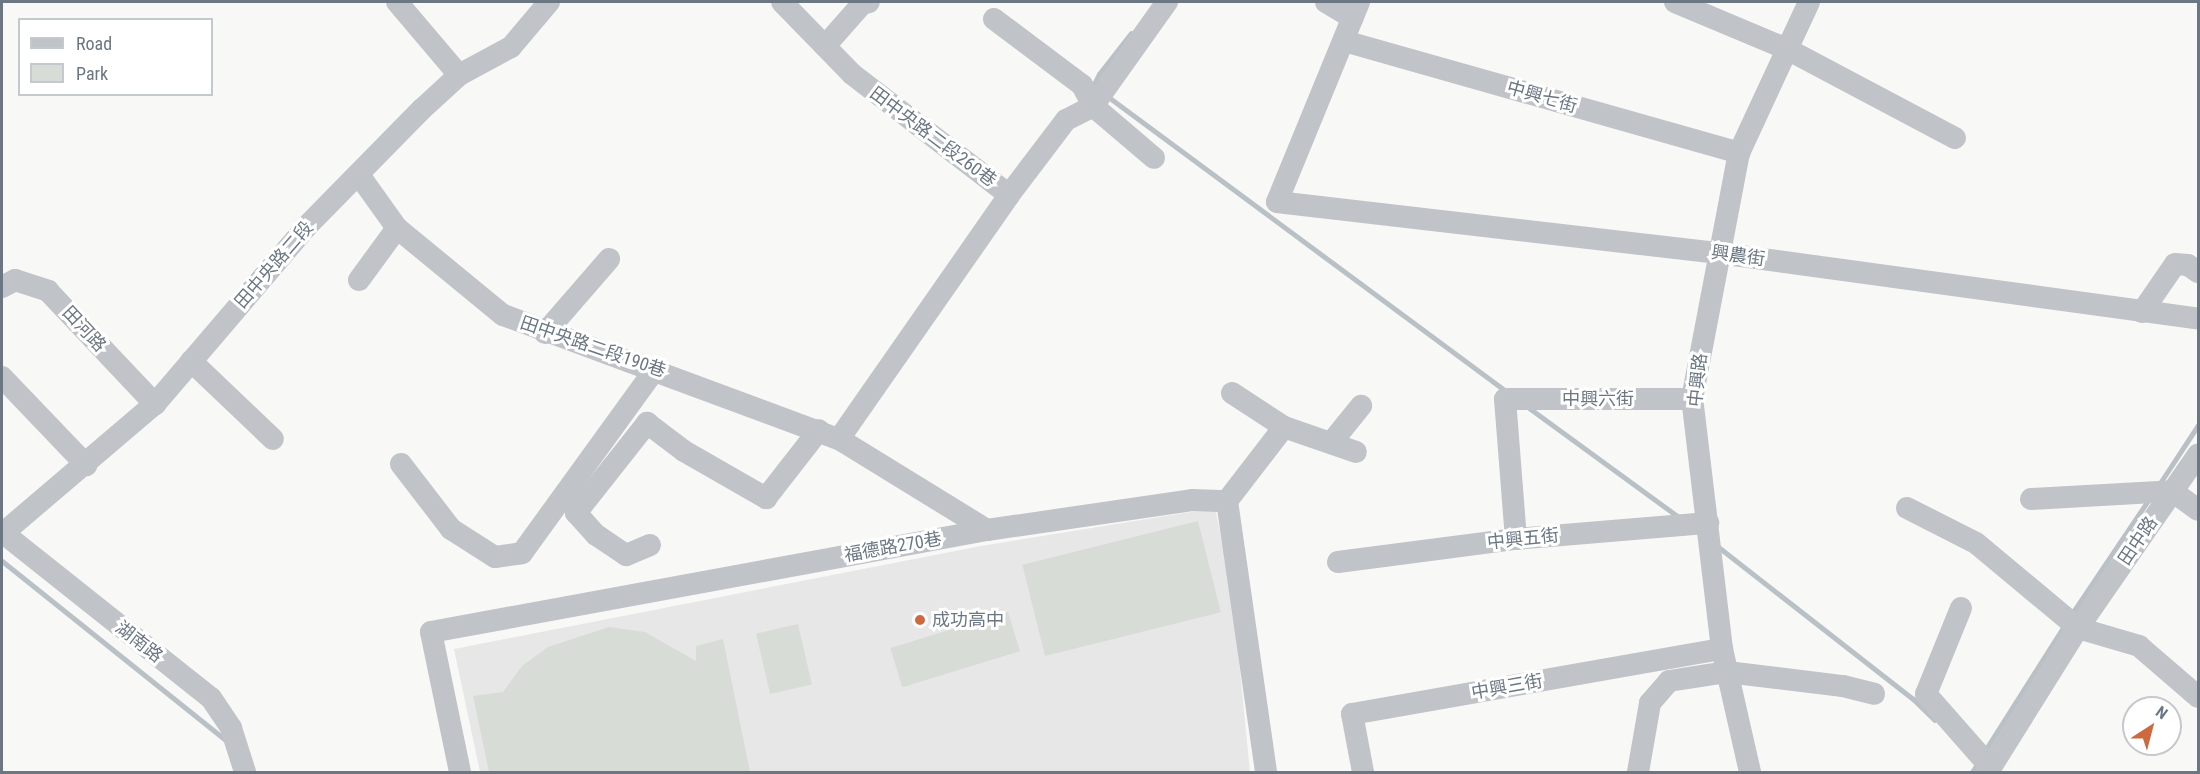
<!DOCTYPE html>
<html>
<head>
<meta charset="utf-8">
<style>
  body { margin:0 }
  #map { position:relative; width:2200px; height:774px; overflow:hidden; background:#f8f8f6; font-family:"Roboto Condensed","Noto Sans TC",sans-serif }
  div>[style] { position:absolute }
  .built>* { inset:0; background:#e6e7e6 }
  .green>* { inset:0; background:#d8dcd6; transform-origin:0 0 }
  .stream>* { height:5px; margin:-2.5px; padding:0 2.5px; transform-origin:2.5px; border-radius:2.5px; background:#b9c1c6 }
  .minor>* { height:22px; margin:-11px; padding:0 11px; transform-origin:11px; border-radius:11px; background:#c0c3c7 }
  .dots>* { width:16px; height:16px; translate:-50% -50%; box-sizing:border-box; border:3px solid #fff; border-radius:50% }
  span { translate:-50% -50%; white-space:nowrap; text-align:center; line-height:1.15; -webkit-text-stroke:6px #fff; paint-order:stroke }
  .street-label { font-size:18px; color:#6b7783 }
  .poi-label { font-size:18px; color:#6b7783 }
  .left { translate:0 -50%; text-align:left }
  .frame { position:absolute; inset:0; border:3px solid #6b7783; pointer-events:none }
  .legend { position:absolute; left:18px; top:18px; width:195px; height:78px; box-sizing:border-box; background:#fff; border:2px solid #c4c9cd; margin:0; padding:8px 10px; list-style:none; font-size:18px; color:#6b7783 }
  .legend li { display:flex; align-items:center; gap:12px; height:30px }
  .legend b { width:30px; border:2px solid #c4c9cd }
  .north { position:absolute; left:2122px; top:696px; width:60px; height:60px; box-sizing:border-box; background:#fff; border:2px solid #c4c9cd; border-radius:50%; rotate:36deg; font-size:16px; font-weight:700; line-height:24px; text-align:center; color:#6b7783 }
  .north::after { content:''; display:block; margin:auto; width:21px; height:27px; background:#ce693f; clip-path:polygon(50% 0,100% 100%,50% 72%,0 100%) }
</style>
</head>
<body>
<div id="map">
  <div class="built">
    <div style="clip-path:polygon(1215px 508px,1232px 590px,1250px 772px,480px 772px,454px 649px,981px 546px)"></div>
  </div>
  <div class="green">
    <div style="left:1198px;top:521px;width:94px;height:181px;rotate:76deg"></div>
    <div style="left:1008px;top:612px;width:41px;height:123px;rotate:73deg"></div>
    <div style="left:798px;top:624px;width:62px;height:43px;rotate:77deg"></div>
    <div style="clip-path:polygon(609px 627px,645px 632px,696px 661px,696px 646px,723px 639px,750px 772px,489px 772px,473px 696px,503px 692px,522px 666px,548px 647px)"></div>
  </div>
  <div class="stream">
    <div style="left:1098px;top:88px;width:6px;rotate:-135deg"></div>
    <div style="left:1094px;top:84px;width:11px;rotate:-63deg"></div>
    <div style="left:1099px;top:74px;width:52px;rotate:-52deg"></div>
    <div style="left:1107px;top:96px;width:498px;rotate:36.5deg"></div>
    <div style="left:1529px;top:408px;width:188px;rotate:36.1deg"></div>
    <div style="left:2158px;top:486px;width:73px;rotate:-56.7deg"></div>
    <div style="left:1717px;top:546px;width:249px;rotate:38deg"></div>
    <div style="left:1913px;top:699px;width:30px;rotate:44deg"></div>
    <div style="left:2px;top:561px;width:288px;rotate:38.7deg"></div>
    <div style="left:2071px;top:615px;width:140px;rotate:-56.1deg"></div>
    <div style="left:1984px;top:752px;width:153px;rotate:-57.6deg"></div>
    <div style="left:1972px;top:772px;width:11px;rotate:-56deg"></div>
  </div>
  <div class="minor">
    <div style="left:397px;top:2px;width:96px;rotate:49.7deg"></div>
    <div style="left:782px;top:2px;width:100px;rotate:45.8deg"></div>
    <div style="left:852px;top:74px;width:198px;rotate:37.6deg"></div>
    <div style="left:1009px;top:195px;width:94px;rotate:-52.8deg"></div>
    <div style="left:1066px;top:120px;width:30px;rotate:-27deg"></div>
    <div style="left:1093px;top:106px;width:128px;rotate:-54.6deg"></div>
    <div style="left:1326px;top:2px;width:31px;rotate:31deg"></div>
    <div style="left:1359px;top:2px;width:216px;rotate:112.3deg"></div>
    <div style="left:1277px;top:202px;width:445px;rotate:6.6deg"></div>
    <div style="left:1719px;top:253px;width:484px;rotate:7.8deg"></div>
    <div style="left:1675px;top:2px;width:121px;rotate:22.8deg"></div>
    <div style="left:1787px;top:49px;width:190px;rotate:27.9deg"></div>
    <div style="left:994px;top:19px;width:110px;rotate:36.9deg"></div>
    <div style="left:1082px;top:85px;width:24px;rotate:62deg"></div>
    <div style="left:1093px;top:106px;width:80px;rotate:40.4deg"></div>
    <div style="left:1344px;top:41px;width:411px;rotate:15.8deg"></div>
    <div style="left:825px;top:46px;width:56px;rotate:-48.6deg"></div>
    <div style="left:862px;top:4px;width:7px;rotate:-16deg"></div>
    <div style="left:359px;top:175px;width:65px;rotate:54.4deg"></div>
    <div style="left:397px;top:228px;width:137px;rotate:39.4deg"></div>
    <div style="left:503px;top:315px;width:358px;rotate:20.3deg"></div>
    <div style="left:359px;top:280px;width:64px;rotate:-53.8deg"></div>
    <div style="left:2px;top:287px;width:15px;rotate:-28deg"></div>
    <div style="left:15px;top:280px;width:35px;rotate:18deg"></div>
    <div style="left:48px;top:291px;width:156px;rotate:46.6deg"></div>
    <div style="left:2142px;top:312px;width:58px;rotate:-55.5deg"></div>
    <div style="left:2175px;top:264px;width:13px;rotate:4deg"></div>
    <div style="left:2188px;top:265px;width:12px;rotate:35deg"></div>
    <div style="left:545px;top:333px;width:98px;rotate:-49.1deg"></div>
    <div style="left:191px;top:361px;width:113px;rotate:43.6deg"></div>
    <div style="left:2px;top:377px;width:122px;rotate:46.3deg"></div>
    <div style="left:1232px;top:393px;width:62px;rotate:33.2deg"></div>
    <div style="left:1284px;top:427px;width:76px;rotate:19.1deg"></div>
    <div style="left:1331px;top:443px;width:48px;rotate:-51deg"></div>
    <div style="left:401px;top:464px;width:82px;rotate:52.4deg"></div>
    <div style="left:451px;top:529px;width:52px;rotate:32.5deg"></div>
    <div style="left:495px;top:557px;width:27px;rotate:-8deg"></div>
    <div style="left:522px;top:553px;width:227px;rotate:-54.1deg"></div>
    <div style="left:2031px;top:499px;width:141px;rotate:-3.2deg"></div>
    <div style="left:2172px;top:491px;width:32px;rotate:36deg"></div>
    <div style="left:1227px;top:501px;width:93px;rotate:-52.4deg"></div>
    <div style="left:1907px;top:508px;width:77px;rotate:26.9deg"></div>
    <div style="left:1976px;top:543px;width:133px;rotate:39.8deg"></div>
    <div style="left:2078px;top:628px;width:64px;rotate:16.4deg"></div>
    <div style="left:2139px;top:646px;width:78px;rotate:40.8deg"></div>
    <div style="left:987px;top:530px;width:174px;rotate:-148.4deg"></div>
    <div style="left:839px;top:439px;width:297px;rotate:-55.1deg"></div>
    <div style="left:2px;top:532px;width:267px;rotate:38.5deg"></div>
    <div style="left:211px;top:698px;width:36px;rotate:56deg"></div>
    <div style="left:231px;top:728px;width:46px;rotate:72.3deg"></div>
    <div style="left:2px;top:534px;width:201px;rotate:-40.4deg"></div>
    <div style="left:155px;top:404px;width:234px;rotate:-49.5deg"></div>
    <div style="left:307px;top:226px;width:163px;rotate:-45.5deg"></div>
    <div style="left:421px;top:110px;width:52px;rotate:-42.6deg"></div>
    <div style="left:459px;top:75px;width:59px;rotate:-28.3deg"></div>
    <div style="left:511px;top:47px;width:59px;rotate:-49.8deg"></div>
    <div style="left:1516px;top:539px;width:140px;rotate:-94.5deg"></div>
    <div style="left:1505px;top:399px;width:187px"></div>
    <div style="left:650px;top:545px;width:26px;rotate:157deg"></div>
    <div style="left:626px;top:555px;width:36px;rotate:-146deg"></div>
    <div style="left:596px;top:535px;width:30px;rotate:-132deg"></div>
    <div style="left:576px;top:513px;width:115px;rotate:-51.7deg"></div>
    <div style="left:647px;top:423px;width:46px;rotate:37.1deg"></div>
    <div style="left:684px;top:451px;width:95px;rotate:29.8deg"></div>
    <div style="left:766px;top:498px;width:86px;rotate:-52.1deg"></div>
    <div style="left:1338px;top:562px;width:179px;rotate:-7.4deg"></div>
    <div style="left:1516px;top:539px;width:193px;rotate:-4.8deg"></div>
    <div style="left:1961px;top:608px;width:93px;rotate:112.1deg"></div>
    <div style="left:1926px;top:694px;width:98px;rotate:48.7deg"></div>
    <div style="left:460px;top:772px;width:143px;rotate:-101.7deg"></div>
    <div style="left:431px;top:632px;width:565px;rotate:-10.4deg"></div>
    <div style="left:987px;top:530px;width:207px;rotate:-8.3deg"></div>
    <div style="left:1192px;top:500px;width:35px;rotate:2deg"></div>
    <div style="left:1227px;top:501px;width:274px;rotate:81.8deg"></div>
    <div style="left:1363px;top:772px;width:59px;rotate:-100.7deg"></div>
    <div style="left:1352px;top:714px;width:376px;rotate:-10deg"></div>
    <div style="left:1638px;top:772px;width:70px;rotate:-80.1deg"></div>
    <div style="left:1650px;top:703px;width:29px;rotate:-49deg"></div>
    <div style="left:1669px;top:681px;width:59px;rotate:-8.8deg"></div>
    <div style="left:1727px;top:672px;width:117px;rotate:6.9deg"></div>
    <div style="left:1843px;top:686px;width:32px;rotate:14deg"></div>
    <div style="left:1750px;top:772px;width:126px;rotate:-102.8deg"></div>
    <div style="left:1722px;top:649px;width:252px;rotate:-96.8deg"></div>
    <div style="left:1692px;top:399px;width:250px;rotate:-79.2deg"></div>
    <div style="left:1739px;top:153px;width:166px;rotate:-65.1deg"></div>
    <div style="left:1988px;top:772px;width:170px;rotate:-58deg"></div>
    <div style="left:2078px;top:628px;width:211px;rotate:-55.3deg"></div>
  </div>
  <div class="dots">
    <div style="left:920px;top:620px;background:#ce693f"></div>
  </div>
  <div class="street-label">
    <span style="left:1542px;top:97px;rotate:16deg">中興七街</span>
    <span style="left:933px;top:137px;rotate:37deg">田中央路二段260巷</span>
    <span style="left:1738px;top:256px;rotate:8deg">興農街</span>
    <span style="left:274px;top:265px;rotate:-49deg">田中央路二段</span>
    <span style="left:84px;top:329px;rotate:47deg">田河路</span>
    <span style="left:593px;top:347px;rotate:19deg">田中央路二段190巷</span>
    <span style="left:1698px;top:380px;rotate:-84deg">中興路</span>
    <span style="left:1598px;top:399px">中興六街</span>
    <span style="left:1523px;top:539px;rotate:-6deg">中興五街</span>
    <span style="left:2138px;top:541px;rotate:-56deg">田中路</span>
    <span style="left:893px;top:547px;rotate:-10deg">福德路270巷</span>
    <span style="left:139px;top:642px;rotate:38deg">湖南路</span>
    <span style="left:1507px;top:687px;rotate:-10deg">中興三街</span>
  </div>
  <div class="poi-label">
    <span class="left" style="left:932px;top:620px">成功高中</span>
  </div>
  <div class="frame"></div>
  <ul class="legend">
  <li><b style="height:8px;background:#c0c3c7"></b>Road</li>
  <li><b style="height:16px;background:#d8dcd6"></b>Park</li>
  </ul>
  <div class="north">N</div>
</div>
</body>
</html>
